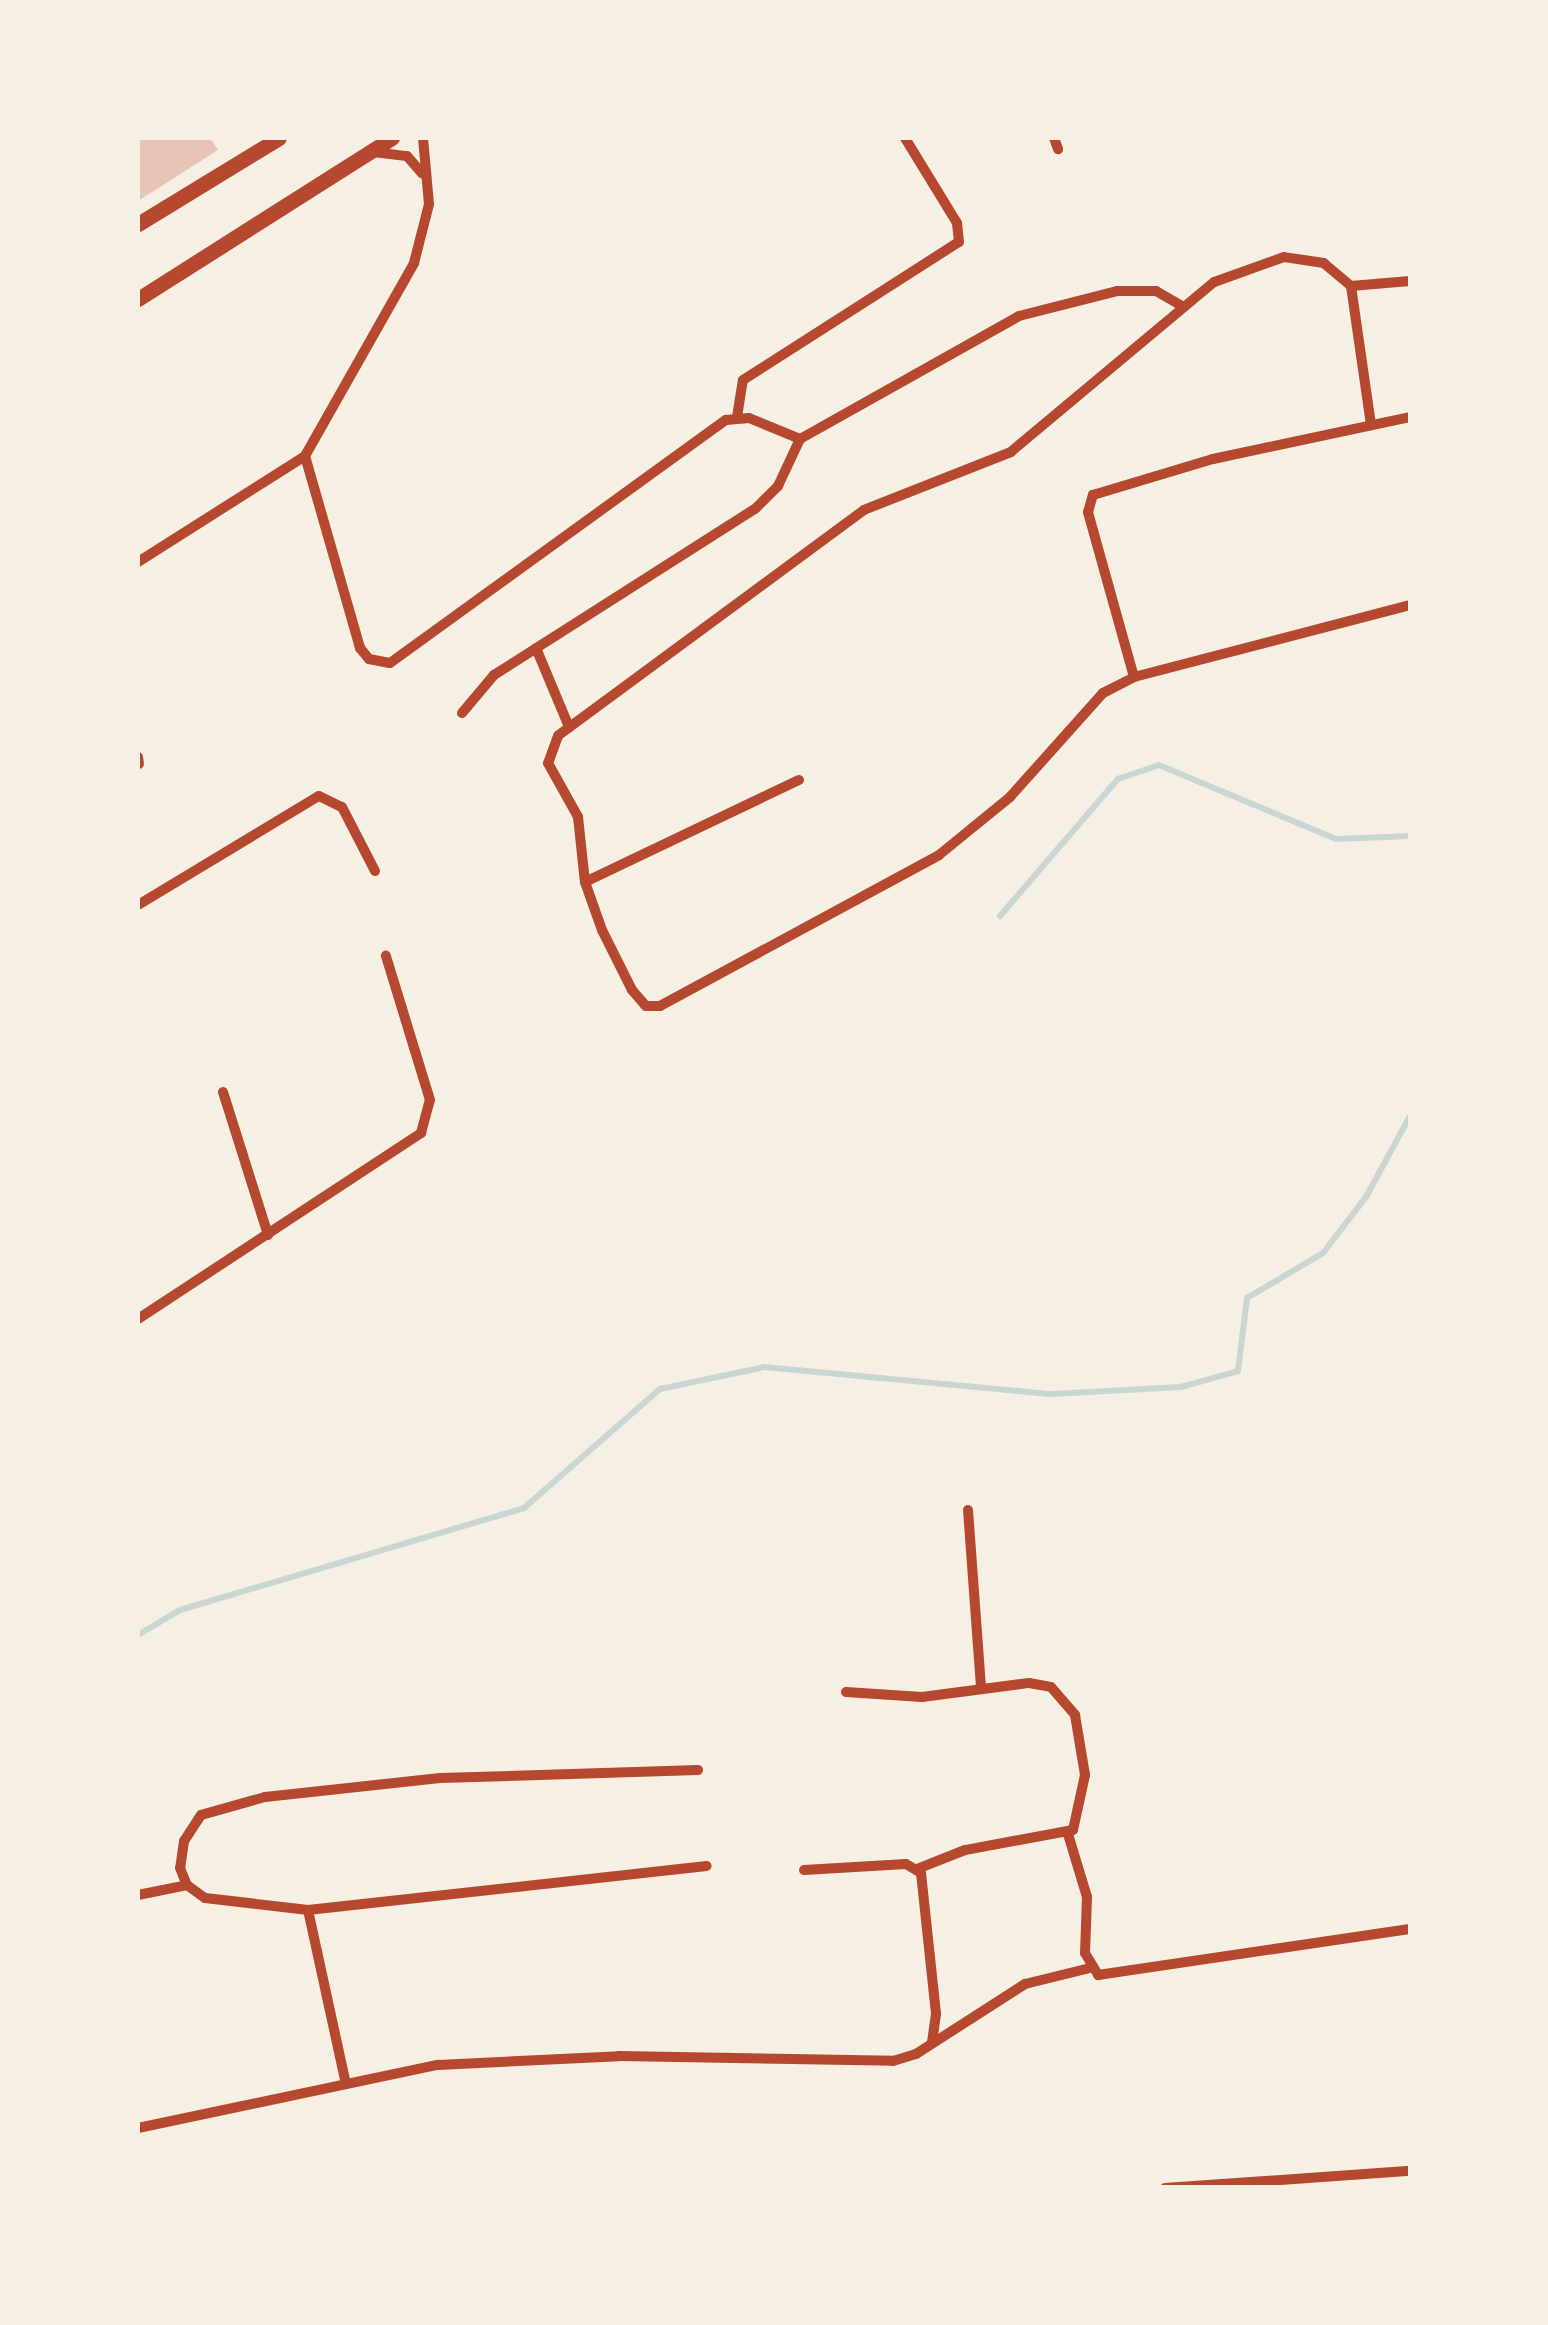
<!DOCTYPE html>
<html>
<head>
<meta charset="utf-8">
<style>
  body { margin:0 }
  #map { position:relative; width:1548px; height:2325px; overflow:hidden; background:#f6efe4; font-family:Raleway,sans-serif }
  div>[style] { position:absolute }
  .stream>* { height:6px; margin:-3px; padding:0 3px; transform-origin:3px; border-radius:3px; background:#c9d6d2 }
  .building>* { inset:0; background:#e6c5b7 }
  .minor>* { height:10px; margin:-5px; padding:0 5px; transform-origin:5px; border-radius:5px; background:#b5482f }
  .secondary>* { height:15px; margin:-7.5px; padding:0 7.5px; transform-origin:7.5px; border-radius:7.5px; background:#b5482f }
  span { translate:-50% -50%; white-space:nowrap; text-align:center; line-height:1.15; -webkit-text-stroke:8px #f6efe4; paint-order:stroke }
  .frame { position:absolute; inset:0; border:140px solid #f6efe4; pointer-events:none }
</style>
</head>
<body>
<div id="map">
  <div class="stream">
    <div style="left:1000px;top:916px;width:181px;rotate:-49.3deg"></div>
    <div style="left:1118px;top:779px;width:43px;rotate:-18.9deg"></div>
    <div style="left:1159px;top:765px;width:192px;rotate:22.7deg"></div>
    <div style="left:1336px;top:839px;width:74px;rotate:-2.3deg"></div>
    <div style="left:138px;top:1635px;width:49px;rotate:-30.8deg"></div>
    <div style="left:180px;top:1610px;width:359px;rotate:-16.5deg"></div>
    <div style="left:524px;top:1508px;width:181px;rotate:-41.2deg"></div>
    <div style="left:660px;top:1389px;width:106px;rotate:-11.9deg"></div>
    <div style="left:764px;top:1367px;width:289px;rotate:5.4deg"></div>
    <div style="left:1052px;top:1394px;width:129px;rotate:-3.1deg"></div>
    <div style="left:1181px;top:1387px;width:59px;rotate:-15.7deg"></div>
    <div style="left:1238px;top:1371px;width:74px;rotate:-83deg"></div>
    <div style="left:1247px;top:1298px;width:88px;rotate:-30.6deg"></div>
    <div style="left:1323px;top:1253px;width:71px;rotate:-52.5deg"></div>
    <div style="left:1366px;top:1197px;width:92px;rotate:-61.5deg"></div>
  </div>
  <div class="building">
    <div style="clip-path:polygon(138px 138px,210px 138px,218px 150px,138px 201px)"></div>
  </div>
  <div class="minor">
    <div style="left:1054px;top:138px;width:12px;rotate:70deg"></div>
    <div style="left:373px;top:152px;width:34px;rotate:7deg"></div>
    <div style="left:407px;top:156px;width:23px;rotate:49deg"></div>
    <div style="left:1351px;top:286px;width:35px;rotate:-140deg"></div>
    <div style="left:1324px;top:263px;width:40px;rotate:-171.5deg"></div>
    <div style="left:1284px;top:257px;width:74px;rotate:160.3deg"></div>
    <div style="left:1214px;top:282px;width:265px;rotate:140.1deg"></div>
    <div style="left:1011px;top:452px;width:158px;rotate:158.5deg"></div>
    <div style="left:864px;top:510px;width:380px;rotate:143.6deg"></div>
    <div style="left:558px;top:736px;width:29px;rotate:110deg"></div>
    <div style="left:548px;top:763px;width:62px;rotate:60.9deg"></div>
    <div style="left:578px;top:817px;width:65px;rotate:83.9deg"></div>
    <div style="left:585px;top:882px;width:51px;rotate:70.5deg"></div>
    <div style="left:602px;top:930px;width:67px;rotate:63.4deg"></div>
    <div style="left:632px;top:990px;width:21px;rotate:49deg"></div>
    <div style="left:646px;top:1006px;width:14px"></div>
    <div style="left:660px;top:1006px;width:317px;rotate:-28.4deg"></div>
    <div style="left:939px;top:855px;width:92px;rotate:-39.2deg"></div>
    <div style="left:1010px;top:797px;width:140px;rotate:-48.2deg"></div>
    <div style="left:1103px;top:693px;width:35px;rotate:-27deg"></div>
    <div style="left:1134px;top:677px;width:285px;rotate:-14.6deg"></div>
    <div style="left:1351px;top:286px;width:139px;rotate:81.8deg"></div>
    <div style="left:1351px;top:286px;width:59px;rotate:-4.8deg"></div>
    <div style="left:737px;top:417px;width:37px;rotate:-81deg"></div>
    <div style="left:743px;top:380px;width:256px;rotate:-32.6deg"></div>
    <div style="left:959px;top:242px;width:19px;rotate:-96deg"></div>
    <div style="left:957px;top:223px;width:100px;rotate:-121.5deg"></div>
    <div style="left:305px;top:456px;width:200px;rotate:74deg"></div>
    <div style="left:360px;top:648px;width:14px;rotate:51deg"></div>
    <div style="left:369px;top:659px;width:21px;rotate:11deg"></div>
    <div style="left:390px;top:663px;width:415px;rotate:-35.9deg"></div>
    <div style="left:726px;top:420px;width:23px;rotate:-5deg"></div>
    <div style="left:749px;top:418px;width:55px;rotate:22.4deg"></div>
    <div style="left:800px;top:439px;width:251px;rotate:-29.3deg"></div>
    <div style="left:1019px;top:316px;width:101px;rotate:-14.3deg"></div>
    <div style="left:1117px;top:291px;width:39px"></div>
    <div style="left:1156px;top:291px;width:30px;rotate:30deg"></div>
    <div style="left:138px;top:562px;width:198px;rotate:-32.4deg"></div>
    <div style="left:305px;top:456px;width:222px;rotate:-60.5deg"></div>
    <div style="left:414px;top:263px;width:61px;rotate:-75.7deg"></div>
    <div style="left:429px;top:204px;width:66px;rotate:-95.2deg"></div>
    <div style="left:536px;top:648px;width:86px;rotate:67.3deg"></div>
    <div style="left:1134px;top:677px;width:171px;rotate:-105.6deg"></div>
    <div style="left:1088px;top:512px;width:18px;rotate:-74deg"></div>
    <div style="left:1093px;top:495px;width:125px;rotate:-16.7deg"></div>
    <div style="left:1213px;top:459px;width:201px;rotate:-12deg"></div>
    <div style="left:462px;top:713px;width:50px;rotate:-49.9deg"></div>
    <div style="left:494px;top:675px;width:309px;rotate:-32.5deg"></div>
    <div style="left:755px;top:509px;width:33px;rotate:-45deg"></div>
    <div style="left:778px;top:486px;width:52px;rotate:-64.9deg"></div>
    <div style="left:138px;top:757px;width:7px;rotate:82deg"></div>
    <div style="left:585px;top:882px;width:237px;rotate:-25.5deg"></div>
    <div style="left:138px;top:905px;width:211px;rotate:-31.1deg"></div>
    <div style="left:319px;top:796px;width:25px;rotate:26deg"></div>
    <div style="left:342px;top:807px;width:72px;rotate:62.7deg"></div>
    <div style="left:223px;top:1092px;width:150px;rotate:72.5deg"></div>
    <div style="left:138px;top:1319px;width:339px;rotate:-33.3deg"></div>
    <div style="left:421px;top:1133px;width:34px;rotate:-75deg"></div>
    <div style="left:430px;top:1100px;width:151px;rotate:-107deg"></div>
    <div style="left:968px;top:1510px;width:179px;rotate:85.8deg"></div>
    <div style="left:846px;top:1692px;width:76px;rotate:3.8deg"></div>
    <div style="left:922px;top:1697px;width:108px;rotate:-7.5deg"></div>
    <div style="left:1029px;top:1683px;width:22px;rotate:10deg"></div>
    <div style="left:1051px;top:1687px;width:37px;rotate:49deg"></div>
    <div style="left:1075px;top:1715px;width:61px;rotate:80.5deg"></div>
    <div style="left:1085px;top:1775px;width:56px;rotate:102.3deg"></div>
    <div style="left:1073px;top:1830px;width:110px;rotate:169.5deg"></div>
    <div style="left:965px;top:1850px;width:52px;rotate:158.4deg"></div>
    <div style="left:698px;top:1770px;width:258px;rotate:178.2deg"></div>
    <div style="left:440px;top:1778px;width:176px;rotate:173.8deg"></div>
    <div style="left:265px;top:1797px;width:66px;rotate:164.3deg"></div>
    <div style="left:201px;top:1815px;width:31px;rotate:123deg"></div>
    <div style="left:184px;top:1841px;width:27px;rotate:98deg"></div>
    <div style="left:180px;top:1868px;width:18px;rotate:68deg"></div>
    <div style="left:187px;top:1885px;width:22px;rotate:36deg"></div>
    <div style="left:205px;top:1898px;width:104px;rotate:6.6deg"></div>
    <div style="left:308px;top:1910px;width:401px;rotate:-6.3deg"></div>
    <div style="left:1068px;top:1834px;width:66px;rotate:73.2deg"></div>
    <div style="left:1087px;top:1897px;width:56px;rotate:92deg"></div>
    <div style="left:1085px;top:1953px;width:26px;rotate:59deg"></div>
    <div style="left:1098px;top:1975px;width:315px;rotate:-8.4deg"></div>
    <div style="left:804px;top:1870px;width:102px;rotate:-3.4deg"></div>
    <div style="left:906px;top:1864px;width:17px;rotate:31deg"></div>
    <div style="left:921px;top:1873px;width:142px;rotate:83.9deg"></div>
    <div style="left:936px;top:2014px;width:28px;rotate:98deg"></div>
    <div style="left:138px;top:1895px;width:50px;rotate:-11.5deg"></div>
    <div style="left:308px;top:1910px;width:174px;rotate:77.7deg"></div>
    <div style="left:138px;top:2128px;width:307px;rotate:-11.9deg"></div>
    <div style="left:438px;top:2065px;width:181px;rotate:-2.8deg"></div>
    <div style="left:619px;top:2056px;width:274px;rotate:1deg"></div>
    <div style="left:893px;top:2061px;width:24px;rotate:-17deg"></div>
    <div style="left:916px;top:2054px;width:130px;rotate:-32.7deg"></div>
    <div style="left:1025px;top:1984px;width:67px;rotate:-13.8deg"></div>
    <div style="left:1165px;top:2188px;width:246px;rotate:-4deg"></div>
  </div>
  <div class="secondary">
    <div style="left:138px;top:224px;width:165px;rotate:-31.4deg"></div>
    <div style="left:138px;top:299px;width:301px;rotate:-32.4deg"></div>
  </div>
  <div class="frame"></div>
</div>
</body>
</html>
